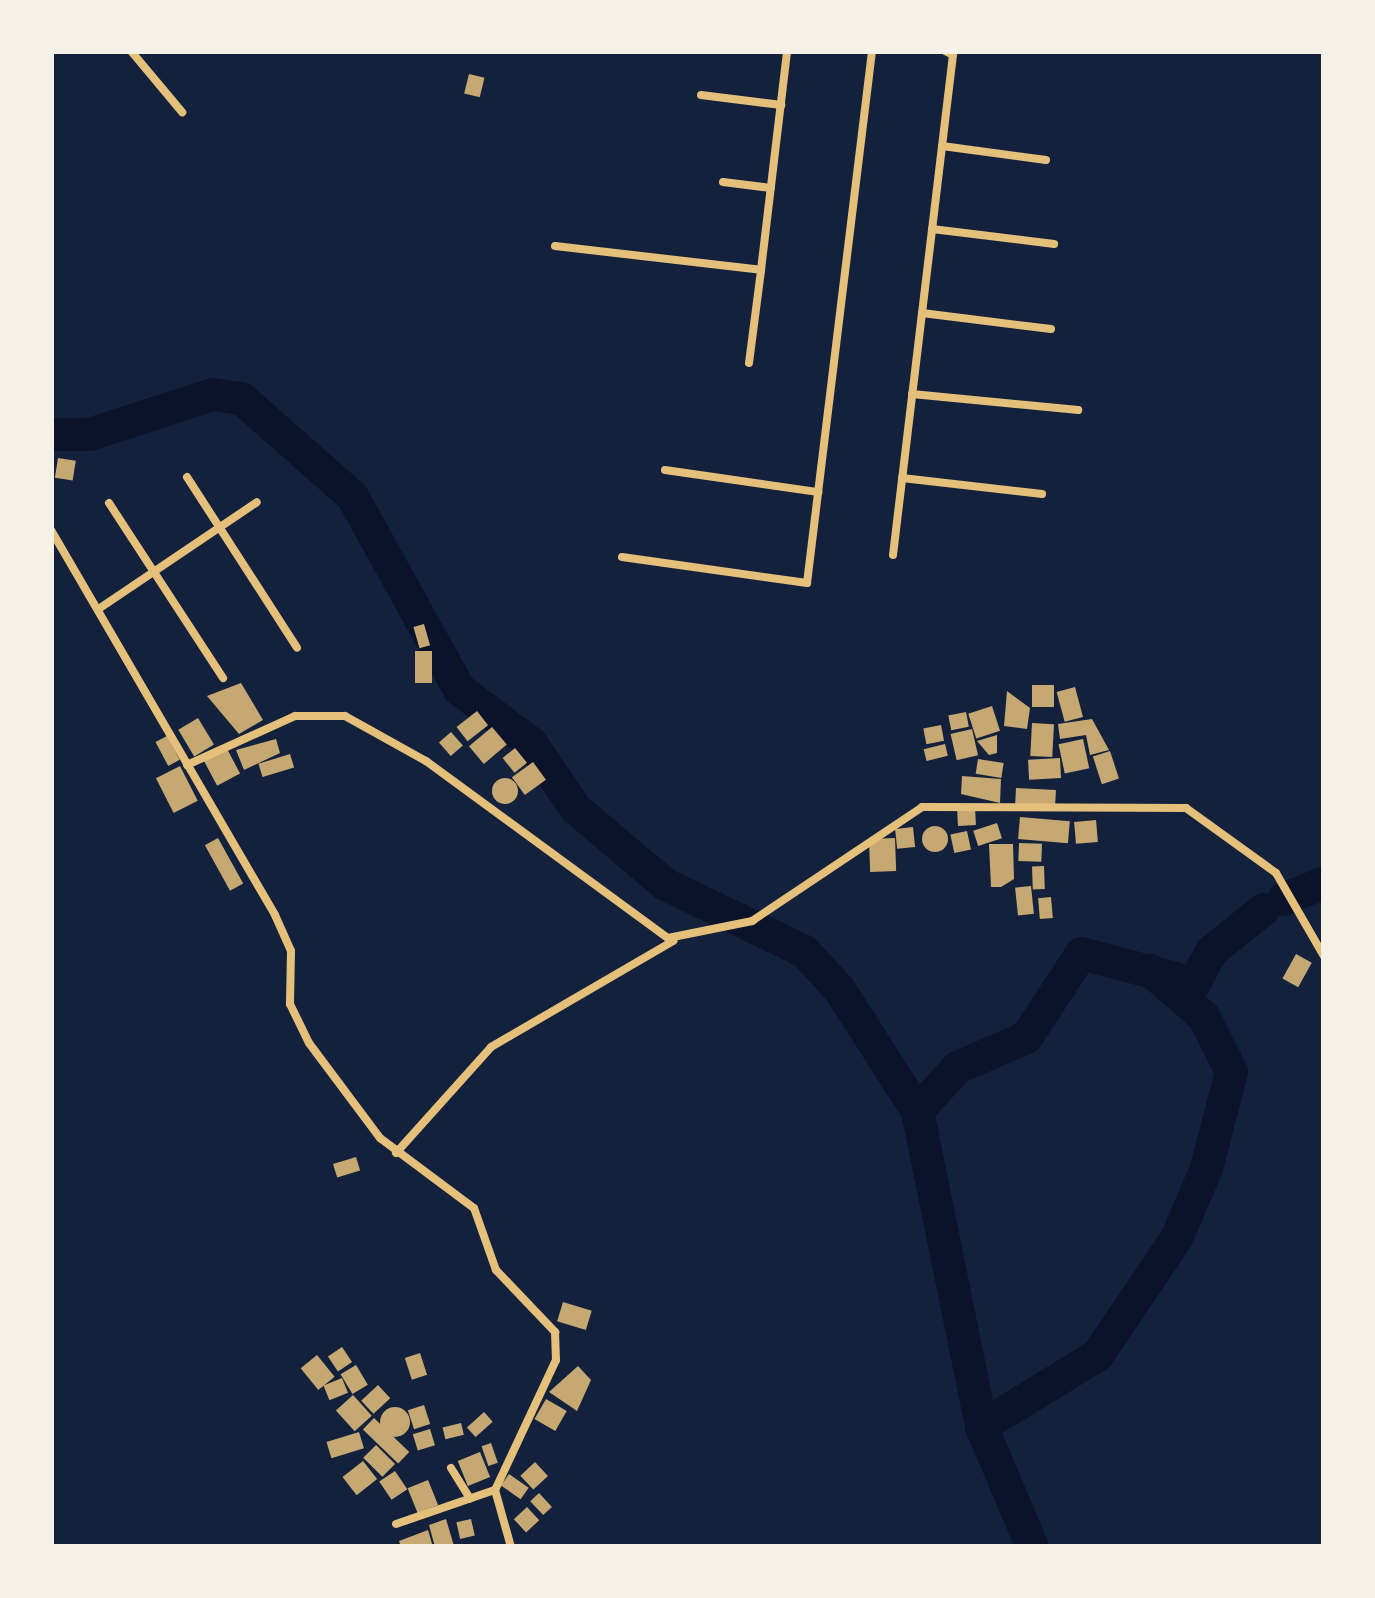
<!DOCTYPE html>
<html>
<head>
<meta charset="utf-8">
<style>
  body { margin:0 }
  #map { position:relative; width:1375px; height:1598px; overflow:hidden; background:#14213d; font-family:"Public Sans",sans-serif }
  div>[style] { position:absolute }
  .river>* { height:33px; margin:-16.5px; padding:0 16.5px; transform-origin:16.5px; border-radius:16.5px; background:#0b132b }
  .building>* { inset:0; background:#c6a872; transform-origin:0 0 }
  .round { border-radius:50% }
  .minor>* { height:8px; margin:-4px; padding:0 4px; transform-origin:4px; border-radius:4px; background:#e5c07b }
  span { translate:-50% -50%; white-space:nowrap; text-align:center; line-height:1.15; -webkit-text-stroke:12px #f6f1e7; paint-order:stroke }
  .frame { position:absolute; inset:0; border:54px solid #f6f1e7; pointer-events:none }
</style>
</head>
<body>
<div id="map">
  <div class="river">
    <div style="left:51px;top:434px;width:38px"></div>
    <div style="left:89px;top:434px;width:129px;rotate:-18deg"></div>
    <div style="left:212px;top:394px;width:29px;rotate:8deg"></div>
    <div style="left:241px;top:398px;width:148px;rotate:41.4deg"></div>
    <div style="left:352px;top:496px;width:221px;rotate:61deg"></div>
    <div style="left:459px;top:689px;width:90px;rotate:36.9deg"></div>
    <div style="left:531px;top:743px;width:78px;rotate:55.9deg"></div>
    <div style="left:575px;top:808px;width:118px;rotate:40.2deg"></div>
    <div style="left:665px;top:884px;width:154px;rotate:25.7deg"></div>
    <div style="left:804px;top:951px;width:52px;rotate:47.4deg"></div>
    <div style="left:839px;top:989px;width:145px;rotate:57.4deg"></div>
    <div style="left:917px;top:1111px;width:321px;rotate:78.5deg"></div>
    <div style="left:981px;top:1426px;width:131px;rotate:67.1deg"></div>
    <div style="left:1283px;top:899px;width:44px;rotate:-22.5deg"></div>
    <div style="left:917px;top:1111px;width:59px;rotate:-47.7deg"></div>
    <div style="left:957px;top:1067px;width:75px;rotate:-23.5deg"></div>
    <div style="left:1026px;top:1037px;width:100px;rotate:-56.8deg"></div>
    <div style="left:1081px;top:953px;width:117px;rotate:14.9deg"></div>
    <div style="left:1194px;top:983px;width:36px;rotate:-62deg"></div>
    <div style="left:1211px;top:951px;width:67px;rotate:-38.9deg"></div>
    <div style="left:981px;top:1426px;width:136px;rotate:-31.5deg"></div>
    <div style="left:1097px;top:1355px;width:141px;rotate:-56deg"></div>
    <div style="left:1176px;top:1238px;width:76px;rotate:-66.8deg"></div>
    <div style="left:1206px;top:1168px;width:100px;rotate:-75.5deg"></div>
    <div style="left:1231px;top:1071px;width:60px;rotate:-116.6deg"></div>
    <div style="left:1204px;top:1017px;width:72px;rotate:-139deg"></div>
  </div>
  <div class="building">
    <div style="left:469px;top:74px;width:16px;height:20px;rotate:14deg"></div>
    <div style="left:58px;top:458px;width:18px;height:20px;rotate:9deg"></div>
    <div style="left:424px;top:624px;width:22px;height:11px;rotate:74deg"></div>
    <div style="left:415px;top:651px;width:17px;height:32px"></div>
    <div style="clip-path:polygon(241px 683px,263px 720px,239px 734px,207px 696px)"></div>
    <div style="left:1032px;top:685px;width:22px;height:22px"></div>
    <div style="left:1075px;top:687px;width:31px;height:19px;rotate:75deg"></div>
    <div style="clip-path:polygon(1007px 691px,1030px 708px,1027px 729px,1004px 726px)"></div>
    <div style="left:992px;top:706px;width:26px;height:25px;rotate:72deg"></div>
    <div style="left:477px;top:711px;width:18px;height:26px;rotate:52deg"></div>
    <div style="left:966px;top:712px;width:15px;height:18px;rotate:79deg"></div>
    <div style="left:198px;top:718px;width:31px;height:23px;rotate:59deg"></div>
    <div style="clip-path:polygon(1092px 719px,1109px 750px,1090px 755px,1086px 735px,1060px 739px,1058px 724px)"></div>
    <div style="left:1032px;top:723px;width:22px;height:33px;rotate:3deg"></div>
    <div style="left:941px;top:725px;width:16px;height:18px;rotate:79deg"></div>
    <div style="left:492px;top:727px;width:23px;height:30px;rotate:50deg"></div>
    <div style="left:972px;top:729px;width:27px;height:22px;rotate:77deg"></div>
    <div style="left:451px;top:732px;width:18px;height:16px;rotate:49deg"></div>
    <div style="clip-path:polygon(997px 735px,997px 753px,989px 755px,977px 741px)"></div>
    <div style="left:167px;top:736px;width:27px;height:13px;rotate:62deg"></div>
    <div style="clip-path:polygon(276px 739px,280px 753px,244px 770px,236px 750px)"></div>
    <div style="left:1083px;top:739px;width:30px;height:25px;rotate:78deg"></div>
    <div style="left:945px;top:744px;width:12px;height:22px;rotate:76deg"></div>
    <div style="left:226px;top:747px;width:30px;height:26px;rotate:62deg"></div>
    <div style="left:515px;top:748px;width:19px;height:16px;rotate:51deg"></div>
    <div style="left:1110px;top:751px;width:29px;height:18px;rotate:72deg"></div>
    <div style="left:290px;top:754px;width:14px;height:33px;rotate:73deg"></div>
    <div style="left:1060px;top:758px;width:20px;height:32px;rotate:87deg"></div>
    <div style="left:978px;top:759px;width:26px;height:15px;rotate:9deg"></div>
    <div style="left:533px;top:762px;width:22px;height:26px;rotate:54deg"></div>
    <div style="left:180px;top:766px;width:39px;height:27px;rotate:63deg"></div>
    <div style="clip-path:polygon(962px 776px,1001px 779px,1000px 803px,961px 794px)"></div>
    <div class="round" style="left:492px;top:778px;width:26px;height:26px"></div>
    <div style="left:1016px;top:788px;width:40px;height:17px;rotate:3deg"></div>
    <div style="left:975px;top:807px;width:18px;height:18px;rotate:87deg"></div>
    <div style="left:1020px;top:817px;width:50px;height:22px;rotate:5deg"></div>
    <div style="left:1096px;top:820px;width:22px;height:22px;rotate:85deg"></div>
    <div style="left:997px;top:823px;width:16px;height:25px;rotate:72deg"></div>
    <div class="round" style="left:922px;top:826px;width:26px;height:26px"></div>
    <div style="left:913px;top:827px;width:20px;height:18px;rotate:84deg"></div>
    <div style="left:967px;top:831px;width:19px;height:17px;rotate:78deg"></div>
    <div style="left:218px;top:838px;width:52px;height:15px;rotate:61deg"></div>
    <div style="left:895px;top:838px;width:33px;height:26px;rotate:88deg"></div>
    <div style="left:1019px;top:843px;width:23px;height:18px;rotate:2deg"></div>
    <div style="clip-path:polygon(989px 844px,1013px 844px,1014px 879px,1001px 887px,991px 887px)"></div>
    <div style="left:1044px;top:866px;width:23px;height:12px;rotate:88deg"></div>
    <div style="left:1031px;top:886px;width:28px;height:16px;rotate:84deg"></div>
    <div style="left:1051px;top:897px;width:21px;height:13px;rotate:85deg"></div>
    <div style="left:1296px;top:954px;width:18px;height:28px;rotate:29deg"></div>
    <div style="left:356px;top:1157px;width:14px;height:24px;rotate:73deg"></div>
    <div style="left:563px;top:1302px;width:30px;height:20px;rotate:17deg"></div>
    <div style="left:342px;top:1347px;width:18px;height:17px;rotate:56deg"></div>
    <div style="left:420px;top:1353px;width:23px;height:16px;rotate:72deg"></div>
    <div style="left:317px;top:1355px;width:28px;height:21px;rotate:51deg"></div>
    <div style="left:356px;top:1365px;width:23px;height:18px;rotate:59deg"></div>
    <div style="clip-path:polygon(578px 1366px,591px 1380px,577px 1411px,549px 1392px)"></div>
    <div style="left:342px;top:1378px;width:16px;height:20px;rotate:68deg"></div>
    <div style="left:378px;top:1385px;width:18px;height:23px;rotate:47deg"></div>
    <div style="left:353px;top:1395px;width:28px;height:23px;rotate:48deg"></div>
    <div style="left:546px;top:1399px;width:24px;height:23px;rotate:30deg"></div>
    <div style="left:424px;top:1405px;width:20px;height:17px;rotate:72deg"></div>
    <div class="round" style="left:380px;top:1407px;width:30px;height:30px"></div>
    <div style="left:484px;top:1412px;width:13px;height:23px;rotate:48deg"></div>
    <div style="left:374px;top:1418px;width:49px;height:16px;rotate:44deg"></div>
    <div style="left:461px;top:1423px;width:12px;height:19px;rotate:76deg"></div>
    <div style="left:430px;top:1429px;width:17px;height:18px;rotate:73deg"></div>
    <div style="left:359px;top:1432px;width:17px;height:34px;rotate:73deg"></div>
    <div style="left:491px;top:1443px;width:21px;height:10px;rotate:71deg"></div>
    <div style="left:376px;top:1445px;width:27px;height:18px;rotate:45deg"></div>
    <div style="left:480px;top:1452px;width:27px;height:24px;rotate:68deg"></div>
    <div style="left:363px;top:1461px;width:23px;height:26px;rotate:52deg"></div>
    <div style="left:535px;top:1462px;width:19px;height:20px;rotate:47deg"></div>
    <div style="left:395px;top:1471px;width:22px;height:19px;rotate:56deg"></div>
    <div style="left:509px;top:1474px;width:24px;height:14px;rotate:35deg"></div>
    <div style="left:428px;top:1480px;width:27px;height:22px;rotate:68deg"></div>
    <div style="left:539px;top:1493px;width:19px;height:12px;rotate:47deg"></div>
    <div style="left:527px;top:1507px;width:18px;height:18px;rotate:47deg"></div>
    <div style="clip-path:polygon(446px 1519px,454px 1546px,435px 1547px,429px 1525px)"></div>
    <div style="left:471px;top:1519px;width:17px;height:15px;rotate:77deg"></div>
    <div style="clip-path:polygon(428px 1530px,433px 1547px,401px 1547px,399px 1541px)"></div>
  </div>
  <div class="minor">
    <div style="left:131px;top:51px;width:80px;rotate:50.1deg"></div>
    <div style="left:701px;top:95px;width:81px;rotate:7.1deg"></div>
    <div style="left:942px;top:146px;width:105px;rotate:7.7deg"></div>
    <div style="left:723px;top:182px;width:48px;rotate:7.1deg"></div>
    <div style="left:932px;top:229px;width:123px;rotate:7deg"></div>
    <div style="left:555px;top:246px;width:207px;rotate:6.6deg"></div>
    <div style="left:761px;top:270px;width:221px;rotate:-83.2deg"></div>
    <div style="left:922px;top:313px;width:130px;rotate:7.1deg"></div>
    <div style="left:749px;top:363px;width:94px;rotate:-82.6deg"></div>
    <div style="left:912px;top:394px;width:167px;rotate:5.5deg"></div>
    <div style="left:665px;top:470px;width:155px;rotate:8.2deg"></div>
    <div style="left:187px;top:477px;width:203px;rotate:57.2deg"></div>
    <div style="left:902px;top:478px;width:141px;rotate:6.5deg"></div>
    <div style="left:109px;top:503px;width:209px;rotate:56.9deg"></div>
    <div style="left:51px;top:530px;width:445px;rotate:59.8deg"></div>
    <div style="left:275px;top:915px;width:39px;rotate:66deg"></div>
    <div style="left:291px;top:951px;width:53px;rotate:91.1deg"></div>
    <div style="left:290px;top:1004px;width:43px;rotate:64deg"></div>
    <div style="left:309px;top:1043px;width:119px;rotate:53.2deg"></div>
    <div style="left:380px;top:1138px;width:117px;rotate:36.7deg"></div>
    <div style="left:474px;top:1208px;width:66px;rotate:70.5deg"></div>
    <div style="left:496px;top:1270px;width:86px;rotate:46.4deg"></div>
    <div style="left:555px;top:1332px;width:28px;rotate:88deg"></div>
    <div style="left:556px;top:1360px;width:144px;rotate:115.1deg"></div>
    <div style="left:495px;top:1490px;width:59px;rotate:74.3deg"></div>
    <div style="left:893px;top:555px;width:504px;rotate:-83.16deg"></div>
    <div style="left:953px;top:55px;width:9px;rotate:-153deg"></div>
    <div style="left:622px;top:557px;width:187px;rotate:8deg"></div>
    <div style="left:807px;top:583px;width:536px;rotate:-83.03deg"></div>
    <div style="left:100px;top:608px;width:189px;rotate:-34deg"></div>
    <div style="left:187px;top:765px;width:119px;rotate:-24.4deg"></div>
    <div style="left:295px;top:716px;width:50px"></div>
    <div style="left:345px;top:716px;width:93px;rotate:29.1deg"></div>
    <div style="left:426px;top:761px;width:300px;rotate:36.2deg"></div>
    <div style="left:668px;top:938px;width:86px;rotate:-11.4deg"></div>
    <div style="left:752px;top:921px;width:205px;rotate:-33.8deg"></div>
    <div style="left:922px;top:807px;width:264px;rotate:0.2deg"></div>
    <div style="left:1186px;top:808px;width:111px;rotate:35.8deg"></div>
    <div style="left:1276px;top:873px;width:96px;rotate:60deg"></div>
    <div style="left:396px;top:1153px;width:142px;rotate:-48.1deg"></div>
    <div style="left:491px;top:1047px;width:211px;rotate:-30.2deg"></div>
    <div style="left:451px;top:1468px;width:36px;rotate:58deg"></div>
    <div style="left:396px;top:1524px;width:105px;rotate:-19deg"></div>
  </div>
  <div class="frame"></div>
</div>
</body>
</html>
